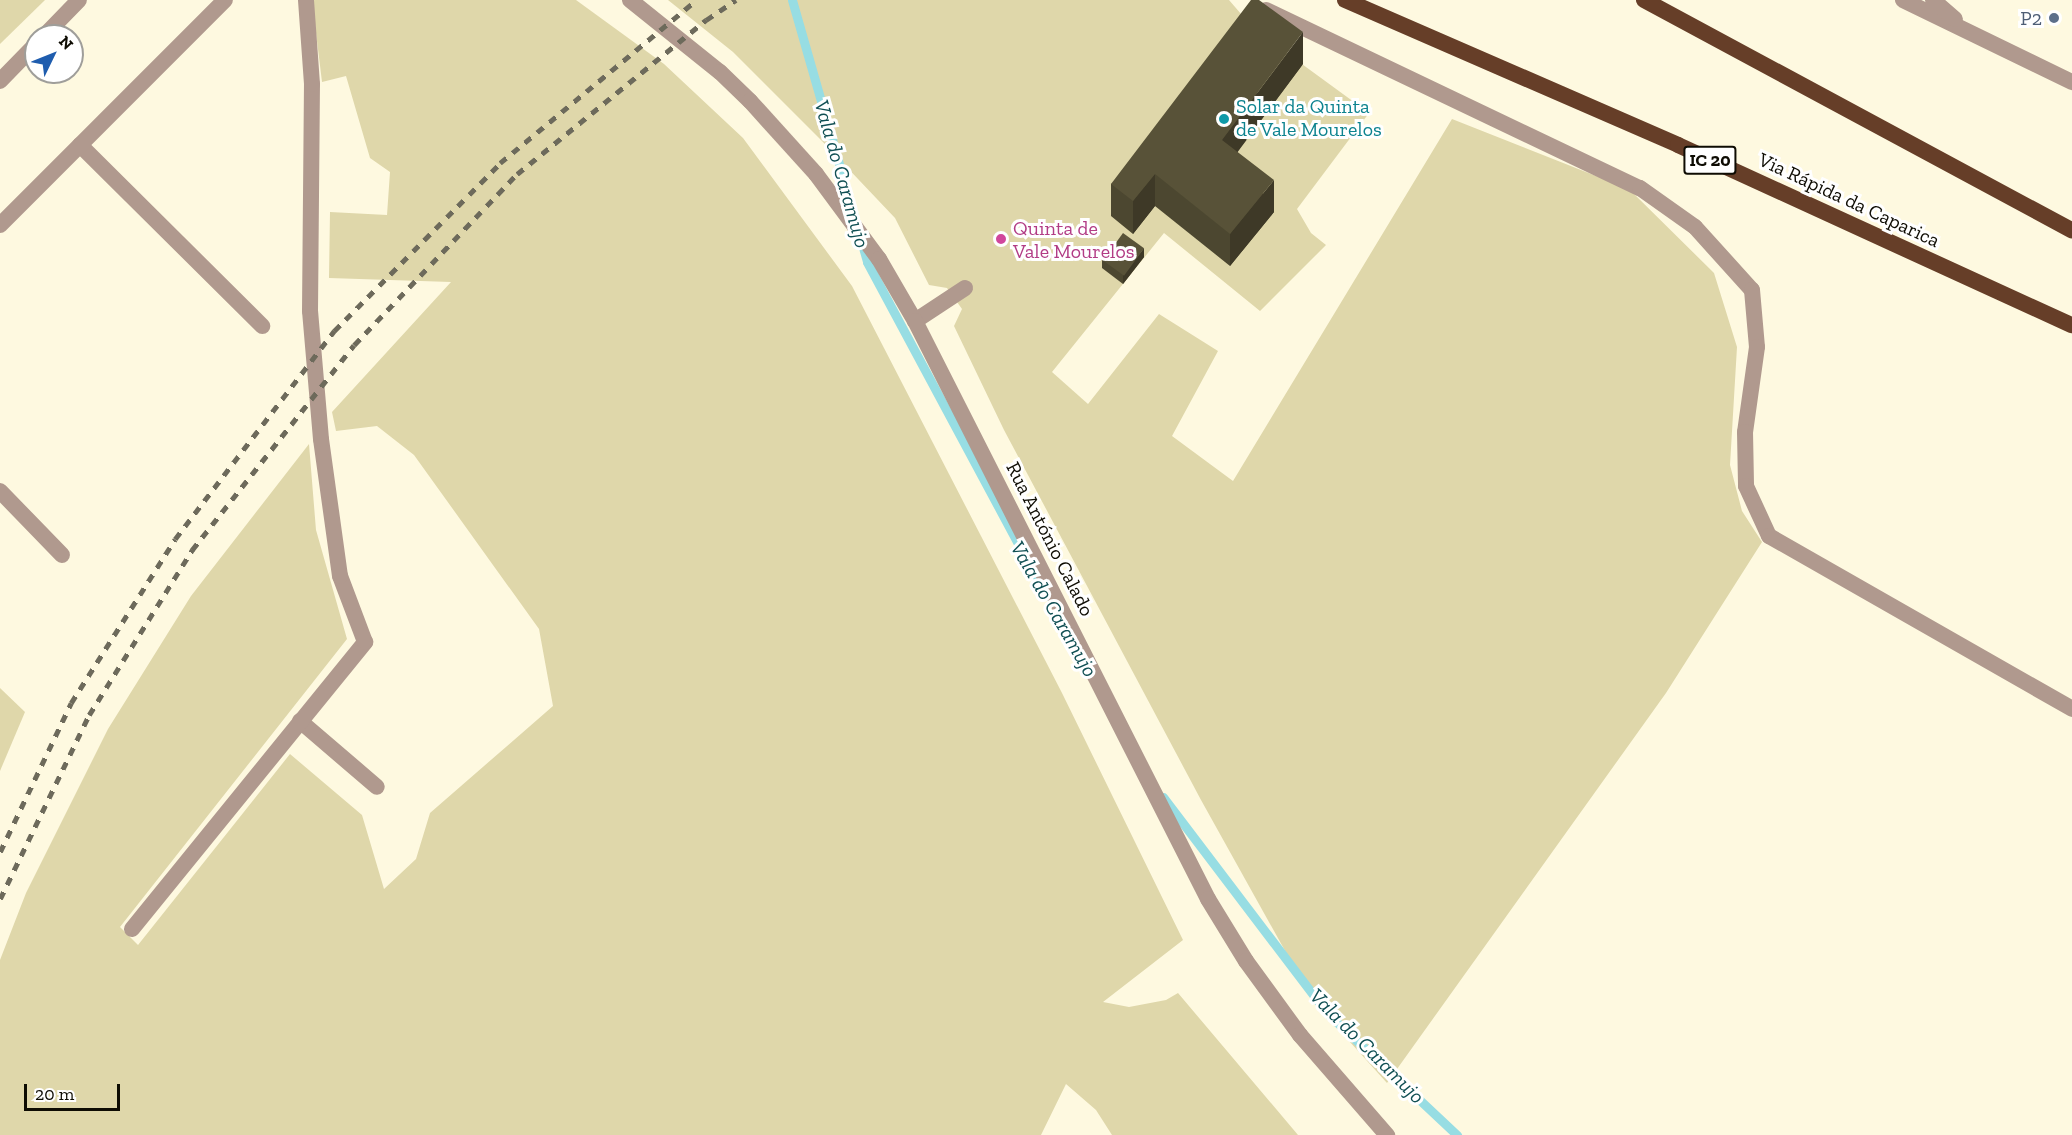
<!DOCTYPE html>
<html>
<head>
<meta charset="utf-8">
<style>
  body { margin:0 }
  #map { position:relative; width:2072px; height:1135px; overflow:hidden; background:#fef9e0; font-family:"Zilla Slab",serif }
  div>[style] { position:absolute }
  .green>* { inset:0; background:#dfd7aa }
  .stream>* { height:9px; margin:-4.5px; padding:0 4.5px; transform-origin:4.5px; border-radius:4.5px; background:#97dde3 }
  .service>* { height:16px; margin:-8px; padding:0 8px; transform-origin:8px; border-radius:8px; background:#b0998e }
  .minor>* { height:16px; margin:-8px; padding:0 8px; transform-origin:8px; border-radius:8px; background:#b0998e }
  .tertiary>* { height:16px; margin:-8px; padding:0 8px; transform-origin:8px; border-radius:8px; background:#b0998e }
  .trunk>* { height:16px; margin:-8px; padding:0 8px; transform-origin:8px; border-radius:8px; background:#663e28 }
  .rail>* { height:4.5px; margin-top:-2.25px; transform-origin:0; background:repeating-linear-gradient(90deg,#6d6a5b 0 8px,transparent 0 16px) }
  .wall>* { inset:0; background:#4c4730 }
  .shaded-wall>* { inset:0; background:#3e3927 }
  .building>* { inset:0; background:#585238; transform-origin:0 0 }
  .dots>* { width:16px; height:16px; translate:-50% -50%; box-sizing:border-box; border:3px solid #fff; border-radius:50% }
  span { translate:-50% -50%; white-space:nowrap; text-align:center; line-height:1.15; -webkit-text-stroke:6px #fff; paint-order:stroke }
  .shield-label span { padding:2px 4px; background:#fff; border:2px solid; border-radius:4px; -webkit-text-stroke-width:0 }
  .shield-label { font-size:18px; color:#0e0c03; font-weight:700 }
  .service-label { font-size:20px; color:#4e5e75 }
  .right { translate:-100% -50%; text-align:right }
  .culture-label { font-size:20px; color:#0d838f }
  .left { translate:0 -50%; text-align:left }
  .street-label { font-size:20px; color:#0e0c03 }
  .hotel-label { font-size:20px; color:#b23c85 }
  .water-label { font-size:21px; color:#104f53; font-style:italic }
  .north { position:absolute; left:24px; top:24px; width:60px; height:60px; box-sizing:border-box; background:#fff; border:2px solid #9f9e9a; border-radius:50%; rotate:47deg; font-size:16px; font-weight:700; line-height:24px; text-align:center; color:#0e0c03 }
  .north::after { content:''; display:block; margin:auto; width:21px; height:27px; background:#1f5dae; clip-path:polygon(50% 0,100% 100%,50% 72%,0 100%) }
  .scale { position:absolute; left:24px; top:1084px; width:96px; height:27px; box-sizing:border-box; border:3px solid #0e0c03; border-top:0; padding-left:8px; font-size:18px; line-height:21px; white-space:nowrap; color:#0e0c03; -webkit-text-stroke:4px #fff; paint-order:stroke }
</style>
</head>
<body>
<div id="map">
  <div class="green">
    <div style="clip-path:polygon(0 0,45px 0,0 44px)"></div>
    <div style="clip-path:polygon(312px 0,576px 0,664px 64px,743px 138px,852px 286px,1062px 693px,1183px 940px,1103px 1002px,1129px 1007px,1166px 1000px,1178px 993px,1298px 1135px,1112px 1135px,1096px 1110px,1066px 1084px,1041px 1135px,0 1135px,0 960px,26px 893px,108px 729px,191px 596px,309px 444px,316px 530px,347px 639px,120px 927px,138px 945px,290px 754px,362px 815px,384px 889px,416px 859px,430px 813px,553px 706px,539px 629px,414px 455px,377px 426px,336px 431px,332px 412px,451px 282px,329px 278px,330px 212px,387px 215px,390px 172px,370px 158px,346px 76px,322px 82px)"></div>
    <div style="clip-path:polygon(668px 0,1229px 0,1254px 29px,1369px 113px,1297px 209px,1311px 233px,1326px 245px,1260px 311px,1164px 233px,1052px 372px,1088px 404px,1159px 314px,1218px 351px,1172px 436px,1233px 481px,1452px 119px,1629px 189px,1714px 273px,1737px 347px,1730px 465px,1742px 511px,1762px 542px,1666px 693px,1387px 1083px,1313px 1001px,1201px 800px,1004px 430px,954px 326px,962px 309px,947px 288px,929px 285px,895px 218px,822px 141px,733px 52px)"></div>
    <div style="clip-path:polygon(0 688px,25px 712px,0 771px)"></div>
  </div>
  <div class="stream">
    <div style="left:792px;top:0;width:229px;rotate:74deg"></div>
    <div style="left:862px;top:244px;width:19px;rotate:74deg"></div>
    <div style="left:867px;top:262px;width:379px;rotate:61.8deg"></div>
    <div style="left:1163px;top:797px;width:270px;rotate:52.8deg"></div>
    <div style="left:1326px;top:1012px;width:180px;rotate:43.2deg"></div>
  </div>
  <div class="service">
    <div style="left:1266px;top:10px;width:414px;rotate:25.5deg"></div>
    <div style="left:1640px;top:188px;width:67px;rotate:35.3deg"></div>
    <div style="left:1695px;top:227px;width:85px;rotate:47.9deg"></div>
    <div style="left:1752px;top:290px;width:57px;rotate:85deg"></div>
    <div style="left:1757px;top:347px;width:86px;rotate:98deg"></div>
    <div style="left:1745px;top:432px;width:54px;rotate:88.9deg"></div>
    <div style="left:1746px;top:486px;width:55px;rotate:65.3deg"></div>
    <div style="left:1769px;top:536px;width:349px;rotate:29.7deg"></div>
    <div style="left:80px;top:145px;width:257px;rotate:44.8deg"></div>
    <div style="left:0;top:225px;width:318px;rotate:-45deg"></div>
    <div style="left:915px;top:321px;width:60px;rotate:-33.4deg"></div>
    <div style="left:0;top:491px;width:89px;rotate:45.9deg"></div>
    <div style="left:300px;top:721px;width:101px;rotate:40.6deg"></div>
    <div style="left:132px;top:929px;width:370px;rotate:-50.9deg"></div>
    <div style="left:365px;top:642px;width:71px;rotate:-110.7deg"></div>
    <div style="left:340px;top:576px;width:138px;rotate:-97.9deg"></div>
    <div style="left:321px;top:439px;width:128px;rotate:-94.9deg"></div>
    <div style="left:310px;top:311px;width:227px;rotate:-89.5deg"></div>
    <div style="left:312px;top:84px;width:84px;rotate:-94.1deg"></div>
  </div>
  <div class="minor">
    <div style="left:1903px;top:0;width:188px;rotate:25.9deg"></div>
    <div style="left:1933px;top:0;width:29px;rotate:41deg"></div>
  </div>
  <div class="tertiary">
    <div style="left:630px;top:0;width:115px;rotate:38.7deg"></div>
    <div style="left:720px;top:72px;width:42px;rotate:44deg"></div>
    <div style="left:750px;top:101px;width:98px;rotate:47.9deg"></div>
    <div style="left:816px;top:174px;width:106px;rotate:53.5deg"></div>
    <div style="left:879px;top:259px;width:72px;rotate:59.9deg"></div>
    <div style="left:915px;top:321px;width:648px;rotate:63.12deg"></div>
    <div style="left:1208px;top:899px;width:73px;rotate:58.5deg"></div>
    <div style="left:1246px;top:961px;width:92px;rotate:53.9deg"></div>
    <div style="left:1300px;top:1035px;width:133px;rotate:49deg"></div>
    <div style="left:44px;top:36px;width:50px;rotate:-45.8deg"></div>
    <div style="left:0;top:81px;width:52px;rotate:-45.8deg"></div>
  </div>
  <div class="trunk">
    <div style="left:1345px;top:0;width:363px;rotate:23.5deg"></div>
    <div style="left:1678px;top:145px;width:433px;rotate:24.6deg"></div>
    <div style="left:1644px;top:0;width:486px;rotate:28.3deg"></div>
  </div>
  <div class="rail">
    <div style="left:0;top:852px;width:165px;rotate:-64.5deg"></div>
    <div style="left:71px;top:703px;width:194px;rotate:-57.6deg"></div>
    <div style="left:175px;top:539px;width:262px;rotate:-52.6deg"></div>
    <div style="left:334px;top:331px;width:236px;rotate:-45.3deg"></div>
    <div style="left:500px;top:163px;width:255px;rotate:-39.7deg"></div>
    <div style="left:0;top:899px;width:204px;rotate:-64.2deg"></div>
    <div style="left:89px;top:715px;width:195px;rotate:-58deg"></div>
    <div style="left:192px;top:550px;width:261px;rotate:-51.7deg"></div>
    <div style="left:354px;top:345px;width:236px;rotate:-46.4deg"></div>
    <div style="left:517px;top:174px;width:244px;rotate:-39.2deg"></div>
    <div style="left:706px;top:20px;width:36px;rotate:-34deg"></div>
  </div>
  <div class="wall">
    <div style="clip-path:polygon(1303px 64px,1237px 152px,1274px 212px,1230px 266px,1155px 206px,1133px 234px,1111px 216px,1111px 184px)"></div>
    <div style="clip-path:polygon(1144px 257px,1123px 284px,1102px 268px,1102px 260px)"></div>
  </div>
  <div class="shaded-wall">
    <div style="clip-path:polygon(1303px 32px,1303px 64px,1222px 173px,1222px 140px)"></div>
    <div style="clip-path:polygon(1155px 174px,1155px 206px,1133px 234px,1133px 201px)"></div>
    <div style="clip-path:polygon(1274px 180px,1274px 212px,1230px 266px,1230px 234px)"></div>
    <div style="clip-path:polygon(1144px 248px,1144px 257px,1123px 284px,1123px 275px)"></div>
  </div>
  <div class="building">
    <div style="clip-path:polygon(1251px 0,1259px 0,1303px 32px,1222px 140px,1274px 180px,1230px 234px,1155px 174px,1133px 201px,1111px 184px)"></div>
    <div style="left:1123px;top:233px;width:26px;height:34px;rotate:36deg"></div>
  </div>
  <div class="dots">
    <div style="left:2054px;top:18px;background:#5c6f8a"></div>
    <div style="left:1224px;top:119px;background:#0f9aa8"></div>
    <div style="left:1001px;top:239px;background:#d1479c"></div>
  </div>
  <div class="shield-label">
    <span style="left:1710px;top:160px">IC 20</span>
  </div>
  <div class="service-label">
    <span class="right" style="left:2042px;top:18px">P2</span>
  </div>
  <div class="culture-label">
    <span class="left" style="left:1236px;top:118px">Solar da Quinta<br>de Vale Mourelos</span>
  </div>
  <div class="street-label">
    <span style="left:1849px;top:200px;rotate:25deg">Via Rápida da Caparica</span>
    <span style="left:1050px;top:539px;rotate:63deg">Rua António Calado</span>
  </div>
  <div class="hotel-label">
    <span class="left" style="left:1013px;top:240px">Quinta de<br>Vale Mourelos</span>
  </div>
  <div class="water-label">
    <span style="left:842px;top:174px;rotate:74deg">Vala do Caramujo</span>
    <span style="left:1054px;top:609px;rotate:60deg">Vala do Caramujo</span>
    <span style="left:1367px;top:1046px;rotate:45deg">Vala do Caramujo</span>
  </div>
  <div class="north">N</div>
  <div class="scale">20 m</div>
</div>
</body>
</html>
